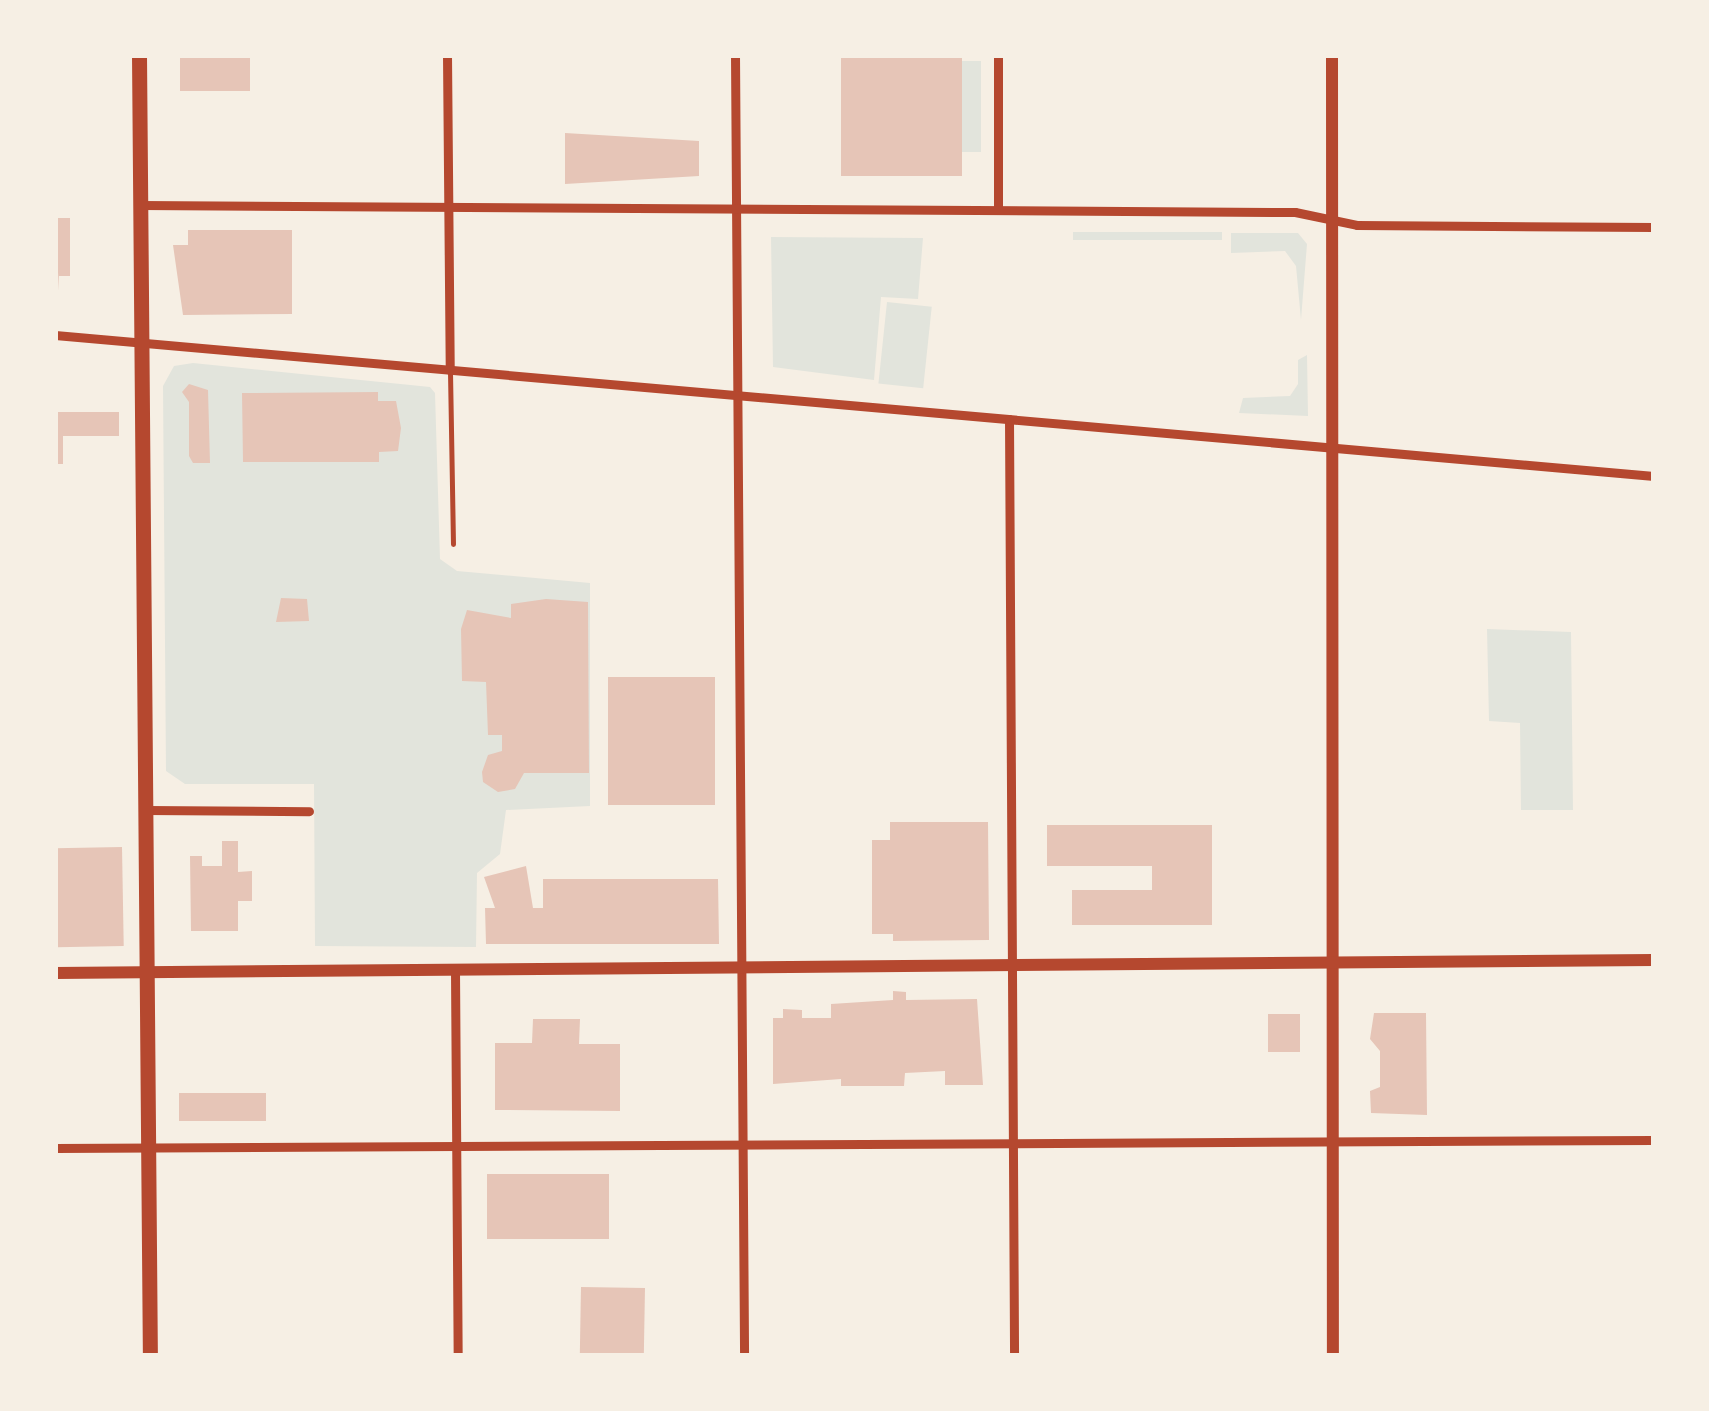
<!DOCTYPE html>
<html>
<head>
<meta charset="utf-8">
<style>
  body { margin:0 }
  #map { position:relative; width:1709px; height:1411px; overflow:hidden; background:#f6efe4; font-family:Manrope,sans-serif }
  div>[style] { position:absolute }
  .green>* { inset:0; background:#e2e4dc; transform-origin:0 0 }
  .building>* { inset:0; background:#e6c5b7; transform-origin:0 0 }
  .service>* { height:5px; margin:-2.5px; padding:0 2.5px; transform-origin:2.5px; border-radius:2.5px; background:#b5482f }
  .minor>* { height:9px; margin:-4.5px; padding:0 4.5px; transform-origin:4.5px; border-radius:4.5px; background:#b5482f }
  .secondary>* { height:12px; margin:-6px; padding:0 6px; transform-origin:6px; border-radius:6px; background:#b5482f }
  .primary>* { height:15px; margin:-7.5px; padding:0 7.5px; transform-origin:7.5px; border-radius:7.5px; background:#b5482f }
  span { translate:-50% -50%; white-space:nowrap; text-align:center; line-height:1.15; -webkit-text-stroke:9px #f6efe4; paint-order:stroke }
  .frame { position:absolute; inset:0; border:58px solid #f6efe4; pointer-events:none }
</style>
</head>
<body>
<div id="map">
  <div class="green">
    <div style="left:962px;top:61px;width:19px;height:91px"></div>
    <div style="left:1073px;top:232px;width:149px;height:8px"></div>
    <div style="clip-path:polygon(1231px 233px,1298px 233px,1307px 244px,1301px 320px,1296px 266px,1285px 251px,1231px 253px)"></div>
    <div style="clip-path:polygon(771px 237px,923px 238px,918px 299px,881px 297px,874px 380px,773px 367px)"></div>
    <div style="left:887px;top:302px;width:45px;height:82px;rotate:6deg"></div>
    <div style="clip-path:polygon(1307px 355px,1308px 416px,1239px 413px,1243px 398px,1290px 396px,1298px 384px,1298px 360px)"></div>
    <div style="clip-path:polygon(193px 363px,430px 387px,435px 393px,440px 559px,457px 571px,590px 583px,590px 806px,506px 810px,500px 854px,477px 873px,476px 947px,315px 946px,314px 784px,185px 784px,166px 771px,163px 386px,174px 366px)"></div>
    <div style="clip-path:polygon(1487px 629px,1571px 632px,1573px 810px,1521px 810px,1520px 723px,1489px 721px)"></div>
  </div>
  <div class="building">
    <div style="left:180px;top:55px;width:70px;height:36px"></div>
    <div style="left:841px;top:55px;width:121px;height:121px"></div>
    <div style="clip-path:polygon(565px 133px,699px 141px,699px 176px,565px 184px)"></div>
    <div style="clip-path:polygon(55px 218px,70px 218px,70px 276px,59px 276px,59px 291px)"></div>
    <div style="clip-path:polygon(188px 230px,292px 230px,292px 314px,183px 315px,173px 245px,188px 245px)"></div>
    <div style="clip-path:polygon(189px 384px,208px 390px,210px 463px,193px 463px,189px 456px,189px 402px,182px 392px)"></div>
    <div style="clip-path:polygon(378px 392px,378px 401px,396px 401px,401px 428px,398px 451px,379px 452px,379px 462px,243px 462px,242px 393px)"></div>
    <div style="clip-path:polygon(55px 412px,119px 412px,119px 436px,63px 436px,63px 464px,55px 464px)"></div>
    <div style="clip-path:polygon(281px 598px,307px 599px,309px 621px,276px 622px)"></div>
    <div style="clip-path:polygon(546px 599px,588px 602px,589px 773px,524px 773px,515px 789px,498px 792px,483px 782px,482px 772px,488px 755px,502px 751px,502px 735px,488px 735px,486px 682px,462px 681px,461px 629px,467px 610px,511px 618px,511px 604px)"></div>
    <div style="left:715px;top:677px;width:128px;height:107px;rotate:90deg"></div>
    <div style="clip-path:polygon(890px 822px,988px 822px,989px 940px,893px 941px,893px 934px,872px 934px,872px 840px,890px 840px)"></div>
    <div style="clip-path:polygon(1047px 825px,1212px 825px,1212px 925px,1072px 925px,1072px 890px,1152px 890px,1152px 866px,1047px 866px)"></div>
    <div style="clip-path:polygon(222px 841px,238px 841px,238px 872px,252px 871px,252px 901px,238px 901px,238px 931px,191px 931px,190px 856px,202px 856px,202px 866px,222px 866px)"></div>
    <div style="left:122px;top:847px;width:99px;height:67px;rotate:89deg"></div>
    <div style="clip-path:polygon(526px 866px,533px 908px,543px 908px,543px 879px,718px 879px,719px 944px,486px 944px,485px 908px,495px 908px,484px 877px)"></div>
    <div style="clip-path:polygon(893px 991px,906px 992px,906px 1000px,977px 999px,983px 1085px,945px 1085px,945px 1071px,905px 1073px,904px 1086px,841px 1086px,841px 1079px,773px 1084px,773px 1018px,783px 1018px,783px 1009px,802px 1010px,802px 1018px,831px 1018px,831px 1004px,893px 1000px)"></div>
    <div style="clip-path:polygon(1374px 1013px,1426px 1013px,1427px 1115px,1371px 1113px,1370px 1091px,1380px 1087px,1380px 1051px,1370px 1039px)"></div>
    <div style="left:1268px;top:1014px;width:32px;height:38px"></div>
    <div style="clip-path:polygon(533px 1019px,580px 1019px,579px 1044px,620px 1044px,620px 1111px,495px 1110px,495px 1043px,532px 1043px)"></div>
    <div style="left:179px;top:1093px;width:87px;height:28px"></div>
    <div style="left:609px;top:1174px;width:65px;height:122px;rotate:90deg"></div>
    <div style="left:581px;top:1287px;width:64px;height:69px;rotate:1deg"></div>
  </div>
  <div class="service">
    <div style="left:450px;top:372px;width:172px;rotate:89deg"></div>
  </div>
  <div class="minor">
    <div style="left:447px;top:55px;width:315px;rotate:89.5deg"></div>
    <div style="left:735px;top:55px;width:1301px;rotate:89.6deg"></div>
    <div style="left:998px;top:55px;width:155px;rotate:90deg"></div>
    <div style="left:140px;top:205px;width:1155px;rotate:0.35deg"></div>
    <div style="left:1295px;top:212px;width:63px;rotate:11.8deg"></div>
    <div style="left:1357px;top:225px;width:297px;rotate:0.4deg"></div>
    <div style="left:55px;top:335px;width:1605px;rotate:5.04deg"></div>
    <div style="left:1009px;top:419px;width:937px;rotate:89.69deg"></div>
    <div style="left:146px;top:810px;width:163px;rotate:0.4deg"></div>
    <div style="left:455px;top:971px;width:385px;rotate:89.6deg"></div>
    <div style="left:55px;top:1148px;width:1599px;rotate:-0.29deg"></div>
  </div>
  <div class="secondary">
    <div style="left:1332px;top:55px;width:1301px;rotate:89.96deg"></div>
    <div style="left:55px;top:973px;width:1599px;rotate:-0.47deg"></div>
  </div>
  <div class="primary">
    <div style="left:139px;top:55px;width:1301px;rotate:89.52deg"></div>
  </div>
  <div class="frame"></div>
</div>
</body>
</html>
